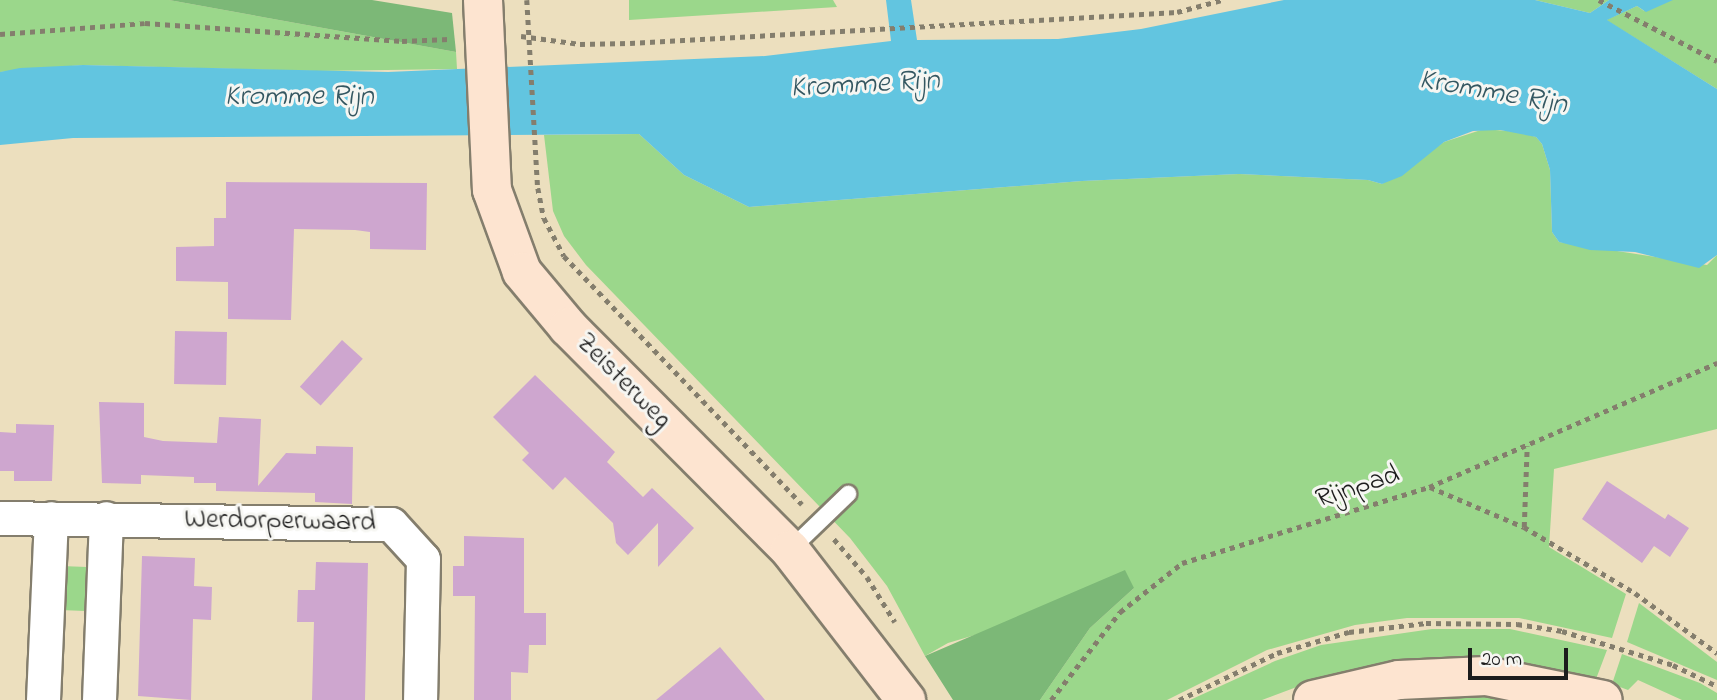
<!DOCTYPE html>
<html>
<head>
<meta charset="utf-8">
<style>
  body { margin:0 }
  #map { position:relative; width:1717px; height:700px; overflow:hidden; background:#ecdfbe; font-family:"Indie Flower",sans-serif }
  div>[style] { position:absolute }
  .green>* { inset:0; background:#9bd78b; transform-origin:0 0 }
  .forest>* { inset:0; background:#7cb877 }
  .water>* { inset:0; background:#62c5e0 }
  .building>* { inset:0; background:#cea6cf; transform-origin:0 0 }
  .path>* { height:4.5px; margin-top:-2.25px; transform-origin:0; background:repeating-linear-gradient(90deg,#847e6d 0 5px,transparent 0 10px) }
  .roads { filter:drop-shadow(2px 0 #847e6d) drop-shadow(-2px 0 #847e6d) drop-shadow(0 2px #847e6d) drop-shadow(0 -2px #847e6d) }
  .lane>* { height:16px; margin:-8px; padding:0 8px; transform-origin:8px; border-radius:8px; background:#fff }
  .street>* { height:33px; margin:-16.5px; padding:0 16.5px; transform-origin:16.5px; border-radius:16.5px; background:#fff }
  .secondary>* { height:38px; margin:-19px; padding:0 19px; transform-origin:19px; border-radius:19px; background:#fde4d0 }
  span { translate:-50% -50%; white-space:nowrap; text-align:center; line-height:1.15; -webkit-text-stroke:6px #f6f6f2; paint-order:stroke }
  .street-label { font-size:28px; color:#1c1c1c }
  .water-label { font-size:30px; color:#345761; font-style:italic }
  .scale { position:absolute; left:1468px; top:648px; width:100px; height:32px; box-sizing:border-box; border:4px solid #1c1c1c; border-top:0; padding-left:9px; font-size:21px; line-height:24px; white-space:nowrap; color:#1c1c1c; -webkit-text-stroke:5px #f6f6f2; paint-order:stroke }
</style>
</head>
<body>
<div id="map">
  <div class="green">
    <div style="clip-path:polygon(0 0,169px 0,456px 52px,457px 69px,316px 71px,83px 65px,0 72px)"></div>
    <div style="clip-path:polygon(629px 0,833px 0,837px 7px,629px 20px)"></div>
    <div style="clip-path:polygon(1535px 0,1609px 0,1590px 13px)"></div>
    <div style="clip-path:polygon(1639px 0,1717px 0,1717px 89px,1606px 20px,1637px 6px,1644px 11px)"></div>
    <div style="clip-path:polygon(1484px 129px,1519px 132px,1536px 137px,1542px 144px,1550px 170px,1552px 232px,1559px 242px,1707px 265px,1717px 255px,1717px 429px,1554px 469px,1549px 547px,1626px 594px,1612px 638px,1519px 618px,1407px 618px,1355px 625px,1267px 650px,1167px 700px,1040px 700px,1090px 628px,1134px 588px,948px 643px,925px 656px,887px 586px,850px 538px,586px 265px,564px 236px,553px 211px,544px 135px,639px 134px,684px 175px,749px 207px,1082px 181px,1239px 174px,1368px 180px,1382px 184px,1444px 142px)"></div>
    <div style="left:61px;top:566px;width:26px;height:44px;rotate:2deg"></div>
    <div style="clip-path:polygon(1639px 603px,1717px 662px,1717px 680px,1627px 642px)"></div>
    <div style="clip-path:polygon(1432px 629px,1510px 629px,1607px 650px,1596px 679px,1536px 667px,1410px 662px,1326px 676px,1262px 700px,1190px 700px,1275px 661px,1321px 645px)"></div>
    <div style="clip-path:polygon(1622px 654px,1700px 683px,1717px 693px,1717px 700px,1682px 700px,1638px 680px,1628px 690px,1612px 684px)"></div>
    <div style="clip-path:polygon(1479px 693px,1539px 700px,1382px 700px)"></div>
  </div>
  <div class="forest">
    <div style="clip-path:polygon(169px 0,372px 0,452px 13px,456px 52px)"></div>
    <div style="clip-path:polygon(1125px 570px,1134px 588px,1090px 628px,1040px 700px,953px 700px,925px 656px)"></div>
  </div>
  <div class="water">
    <div style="clip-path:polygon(886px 0,911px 0,917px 40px,1058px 39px,1141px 29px,1284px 0,1535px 0,1590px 13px,1609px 0,1673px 0,1646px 12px,1637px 6px,1607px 20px,1717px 89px,1717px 255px,1699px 268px,1635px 252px,1590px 250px,1559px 242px,1552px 232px,1550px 170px,1542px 144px,1536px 137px,1500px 130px,1473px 131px,1444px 142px,1402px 176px,1382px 184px,1368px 180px,1239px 174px,1082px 181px,749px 207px,684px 175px,639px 134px,73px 138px,0 145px,0 72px,20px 68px,83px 65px,388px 72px,765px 56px,891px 41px)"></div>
  </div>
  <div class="building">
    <div style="clip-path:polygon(226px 182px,427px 183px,426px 250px,370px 249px,370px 232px,355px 230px,294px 229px,291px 320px,228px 319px,228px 282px,176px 281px,176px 247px,214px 246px,214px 218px,226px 218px)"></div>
    <div style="left:175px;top:331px;width:52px;height:53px;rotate:1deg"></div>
    <div style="left:342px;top:340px;width:28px;height:63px;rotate:42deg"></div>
    <div style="clip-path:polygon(535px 375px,615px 452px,607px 462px,643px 497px,652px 488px,694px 528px,658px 567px,658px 523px,628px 555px,616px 543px,613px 523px,565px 477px,553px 490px,522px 460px,529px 453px,493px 417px)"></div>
    <div style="clip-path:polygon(99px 402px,144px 403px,144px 437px,163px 441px,217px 443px,219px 417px,261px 419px,258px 486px,286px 453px,316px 454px,316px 446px,353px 447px,352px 504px,315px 502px,315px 493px,216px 491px,216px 483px,194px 483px,194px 477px,141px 475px,141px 484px,102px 483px)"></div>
    <div style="clip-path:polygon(16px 424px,54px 425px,52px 481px,14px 481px,14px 471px,0 471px,0 432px,16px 433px)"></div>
    <div style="clip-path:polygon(1607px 481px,1665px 519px,1668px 514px,1689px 528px,1670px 557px,1654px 546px,1642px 563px,1582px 519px)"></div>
    <div style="clip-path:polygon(464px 536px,524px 538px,524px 613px,546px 613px,546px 645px,529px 645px,528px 673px,511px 672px,511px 700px,474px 700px,475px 596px,453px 596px,453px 566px,464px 566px)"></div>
    <div style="clip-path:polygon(142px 556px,195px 558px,194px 586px,212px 587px,211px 620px,193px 619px,191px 700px,138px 696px)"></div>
    <div style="clip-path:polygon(316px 562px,368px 563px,365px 700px,312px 700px,314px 622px,297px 622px,298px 590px,315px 590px)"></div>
    <div style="clip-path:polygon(720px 647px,765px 700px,656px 700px)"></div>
  </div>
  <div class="path">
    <div style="left:527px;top:0;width:188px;rotate:86.7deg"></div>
    <div style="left:538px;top:188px;width:31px;rotate:79deg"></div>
    <div style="left:544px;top:218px;width:43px;rotate:62.2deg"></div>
    <div style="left:564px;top:256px;width:344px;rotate:46.2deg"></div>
    <div style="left:1599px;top:0;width:133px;rotate:27.3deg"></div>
    <div style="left:0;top:34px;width:145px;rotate:-4.3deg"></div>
    <div style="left:145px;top:23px;width:258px;rotate:4deg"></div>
    <div style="left:402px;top:41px;width:47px;rotate:-2.4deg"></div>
    <div style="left:521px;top:36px;width:60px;rotate:7.7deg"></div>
    <div style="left:580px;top:44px;width:50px;rotate:-1.1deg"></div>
    <div style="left:630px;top:43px;width:548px;rotate:-3.24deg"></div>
    <div style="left:1177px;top:12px;width:47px;rotate:-14.9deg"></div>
    <div style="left:1430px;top:487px;width:102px;rotate:23.1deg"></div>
    <div style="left:1524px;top:527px;width:129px;rotate:30.7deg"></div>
    <div style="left:1635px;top:593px;width:102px;rotate:36.2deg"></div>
    <div style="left:1524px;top:527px;width:81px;rotate:-87.9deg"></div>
    <div style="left:834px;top:539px;width:50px;rotate:49deg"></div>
    <div style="left:867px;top:577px;width:53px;rotate:58.1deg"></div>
    <div style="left:1051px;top:700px;width:112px;rotate:-51.9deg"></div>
    <div style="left:1120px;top:612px;width:79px;rotate:-38.3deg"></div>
    <div style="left:1182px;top:563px;width:258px;rotate:-17.1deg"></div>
    <div style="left:1429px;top:487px;width:314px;rotate:-23.3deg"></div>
    <div style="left:1179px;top:700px;width:109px;rotate:-25.6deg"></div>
    <div style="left:1277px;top:653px;width:75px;rotate:-16.3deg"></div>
    <div style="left:1349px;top:632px;width:78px;rotate:-6.7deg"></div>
    <div style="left:1426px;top:623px;width:91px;rotate:0.6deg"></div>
    <div style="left:1517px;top:624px;width:46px;rotate:8.8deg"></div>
    <div style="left:1562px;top:631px;width:116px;rotate:17deg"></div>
    <div style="left:1673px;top:665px;width:49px;rotate:25.5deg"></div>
  </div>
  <div class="roads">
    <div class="lane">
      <div style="left:790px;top:550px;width:81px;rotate:-44deg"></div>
    </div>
    <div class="street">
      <div style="left:0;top:518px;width:391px;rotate:0.9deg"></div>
      <div style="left:391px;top:524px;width:47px;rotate:47.6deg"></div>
      <div style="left:423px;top:559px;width:141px;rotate:91.2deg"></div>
      <div style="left:43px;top:700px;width:182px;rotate:-87.5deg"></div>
      <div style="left:99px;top:700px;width:182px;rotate:-87.8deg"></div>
    </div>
    <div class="secondary">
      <div style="left:483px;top:0;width:190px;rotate:87.3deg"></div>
      <div style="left:492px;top:190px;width:87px;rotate:69.9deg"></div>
      <div style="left:522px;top:272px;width:72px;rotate:50.1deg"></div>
      <div style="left:568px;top:327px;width:315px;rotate:45.1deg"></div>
      <div style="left:790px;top:550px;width:190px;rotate:52.3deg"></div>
      <div style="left:1313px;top:700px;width:88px;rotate:-13.1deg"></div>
      <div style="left:1399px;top:680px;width:87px;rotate:-2.6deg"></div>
      <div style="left:1486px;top:676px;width:119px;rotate:11.6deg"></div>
    </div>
  </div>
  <div class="street-label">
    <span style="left:623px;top:382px;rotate:45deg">Zeisterweg</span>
    <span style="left:1358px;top:488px;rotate:-18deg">Rijnpad</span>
    <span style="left:280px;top:522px;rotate:1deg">Werdorperwaard</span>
  </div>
  <div class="water-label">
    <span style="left:865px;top:85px;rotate:-3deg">Kromme Rijn</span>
    <span style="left:1493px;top:93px;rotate:10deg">Kromme Rijn</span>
    <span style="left:299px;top:97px">Kromme Rijn</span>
  </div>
  <div class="scale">20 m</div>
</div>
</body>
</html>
